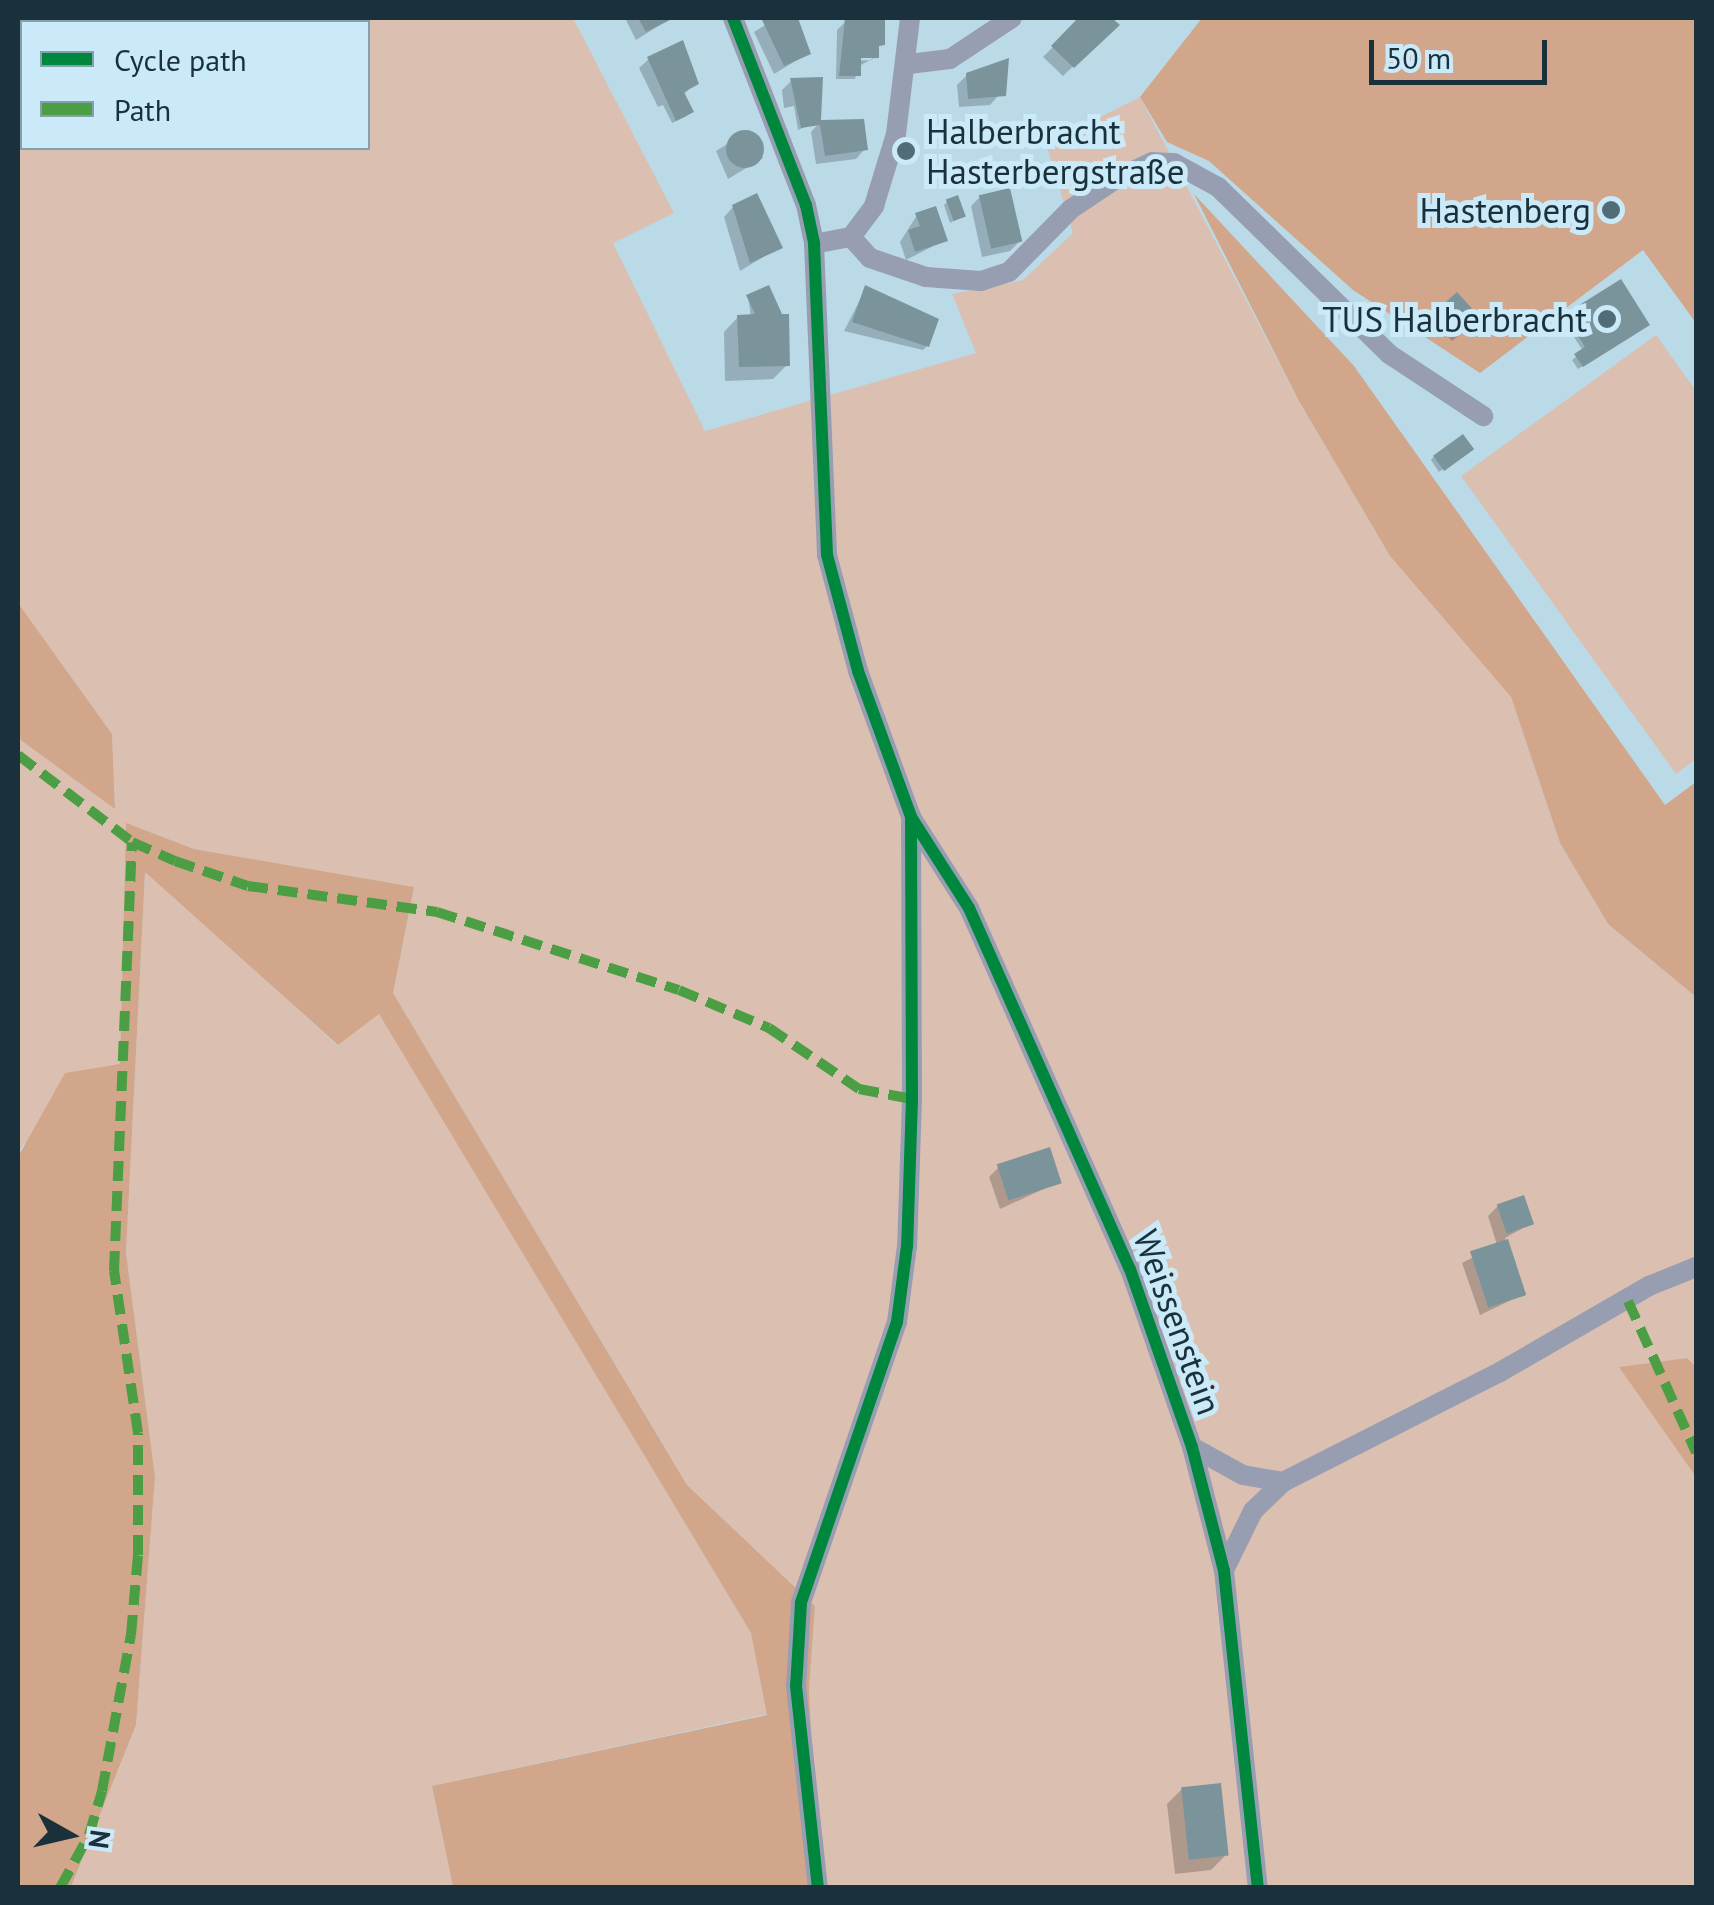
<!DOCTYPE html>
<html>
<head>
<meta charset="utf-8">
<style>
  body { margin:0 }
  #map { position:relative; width:1714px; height:1905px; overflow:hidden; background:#bbdae8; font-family:"PT Sans",sans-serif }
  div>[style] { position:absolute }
  .green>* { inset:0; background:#dbc0b1 }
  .forest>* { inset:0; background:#d1a68a }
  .shadow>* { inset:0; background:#0003 }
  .building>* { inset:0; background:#7b949c; transform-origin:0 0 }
  .round { border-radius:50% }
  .minor>* { height:20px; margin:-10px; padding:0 10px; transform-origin:10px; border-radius:10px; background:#989eb2 }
  .quiet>* { height:10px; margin-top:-5px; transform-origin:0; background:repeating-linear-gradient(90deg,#4c9e44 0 20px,transparent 0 30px) }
  .cycleway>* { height:12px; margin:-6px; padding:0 6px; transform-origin:6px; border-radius:6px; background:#00873e }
  .dots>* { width:28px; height:28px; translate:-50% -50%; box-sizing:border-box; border:5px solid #caeafa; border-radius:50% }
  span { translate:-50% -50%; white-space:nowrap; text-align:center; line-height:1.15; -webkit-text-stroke:10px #caeafa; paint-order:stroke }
  .poi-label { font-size:35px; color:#1a303a }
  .left { translate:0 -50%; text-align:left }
  .right { translate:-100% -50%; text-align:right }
  .street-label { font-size:35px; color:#1a303a }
  .frame { position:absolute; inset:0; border:20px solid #1a303a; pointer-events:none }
  .legend { position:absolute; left:20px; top:20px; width:350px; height:130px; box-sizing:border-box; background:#caeafa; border:2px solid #84a0ad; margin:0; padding:12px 18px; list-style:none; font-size:30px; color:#1a303a }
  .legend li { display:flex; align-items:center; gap:20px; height:50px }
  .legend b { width:50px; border:2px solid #84a0ad }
  .north { position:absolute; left:20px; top:1785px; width:100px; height:100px; -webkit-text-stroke:8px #caeafa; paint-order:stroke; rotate:98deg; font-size:28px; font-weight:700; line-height:40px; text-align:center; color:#1a303a }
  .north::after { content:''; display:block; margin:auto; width:35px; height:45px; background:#1a303a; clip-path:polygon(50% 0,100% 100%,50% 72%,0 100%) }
  .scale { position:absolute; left:1369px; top:40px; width:178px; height:45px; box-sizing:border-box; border:5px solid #1a303a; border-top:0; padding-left:12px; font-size:30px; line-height:35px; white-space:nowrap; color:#1a303a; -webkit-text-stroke:8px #caeafa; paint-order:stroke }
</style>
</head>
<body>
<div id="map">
  <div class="green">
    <div style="clip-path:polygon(evenodd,18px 18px,573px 18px,674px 213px,613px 243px,705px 431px,976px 353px,952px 294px,1023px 280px,1073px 233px,1046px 144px,1140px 97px,1299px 401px,1390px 556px,1511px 697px,1560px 843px,1608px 924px,1696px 997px,1696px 1367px,1687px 1358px,1620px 1367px,1696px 1477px,1696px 1887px,819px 1887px,809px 1689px,815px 1606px,687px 1485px,393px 993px,414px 887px,194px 849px,126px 824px,120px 1064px,23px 1145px,18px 1157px,18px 738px,115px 807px,112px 734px,18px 603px,18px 18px,22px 22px,368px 22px,368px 148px,22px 148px,22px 22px)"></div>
    <div style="clip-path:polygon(1656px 335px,1696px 391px,1696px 759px,1676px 774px,1461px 476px)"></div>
    <div style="clip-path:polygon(145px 871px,337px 1045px,379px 1013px,751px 1633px,768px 1714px,432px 1786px,453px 1887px,71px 1888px,136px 1725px,155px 1477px,126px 1252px)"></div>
  </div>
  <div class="forest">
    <div style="clip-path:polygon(1202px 18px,1696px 18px,1696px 323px,1643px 250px,1480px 373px,1353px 290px,1209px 161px,1167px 142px,1140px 97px)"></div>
    <div style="clip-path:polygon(1194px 194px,1354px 366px,1665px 805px,1696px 782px,1696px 997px,1608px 924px,1560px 843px,1511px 697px,1390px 556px,1299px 401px)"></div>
    <div style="clip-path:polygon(18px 603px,112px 734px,115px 809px,18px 738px)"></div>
    <div style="clip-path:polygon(126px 823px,194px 849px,414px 887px,393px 993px,687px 1485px,815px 1606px,809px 1689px,819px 1887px,453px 1887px,432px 1786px,767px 1715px,751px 1633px,379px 1014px,338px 1045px,145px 872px,126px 1252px,155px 1477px,136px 1725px,71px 1887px,18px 1887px,18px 1157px,65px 1073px,120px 1064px)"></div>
    <div style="clip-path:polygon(1687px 1358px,1696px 1367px,1696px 1477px,1619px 1367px)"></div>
  </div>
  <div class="shadow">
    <div style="clip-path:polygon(625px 18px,671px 18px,636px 40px)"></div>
    <div style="clip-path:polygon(776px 18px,795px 18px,809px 53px,774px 74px,754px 32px)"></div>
    <div style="clip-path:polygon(1082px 18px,1109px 18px,1116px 25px,1063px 76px,1043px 57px)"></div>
    <div style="clip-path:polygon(evenodd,846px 21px,876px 57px,859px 66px,855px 79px,836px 79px,837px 30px,846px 21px,872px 55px,872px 60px,848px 61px,872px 55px)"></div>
    <div style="clip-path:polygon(649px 59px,696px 83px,683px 95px,687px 116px,672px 123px,663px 105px,658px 107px,639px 68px)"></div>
    <div style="clip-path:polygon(967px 75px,999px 95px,990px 105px,959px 107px,957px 85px)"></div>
    <div style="clip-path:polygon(820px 80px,819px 121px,798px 130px,794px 106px,784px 108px,782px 90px,791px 81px)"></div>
    <div style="clip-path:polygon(820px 122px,865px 149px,856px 159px,816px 164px,811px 132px)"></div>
    <div style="clip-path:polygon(750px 130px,763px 158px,728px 179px,716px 151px)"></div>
    <div style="clip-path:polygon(980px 197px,1020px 241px,1010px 251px,982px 257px,971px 206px)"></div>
    <div style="clip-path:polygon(948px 201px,963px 216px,950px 223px,944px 205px)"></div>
    <div style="clip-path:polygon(733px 207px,780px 247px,740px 271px,724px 217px)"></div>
    <div style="clip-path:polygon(917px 215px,945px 240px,906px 260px,900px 242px)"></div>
    <div style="clip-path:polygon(866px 288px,927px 346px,923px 350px,844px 331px)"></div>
    <div style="clip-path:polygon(748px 297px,788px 364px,773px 379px,725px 381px,724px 332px,738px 317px,751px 317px)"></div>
    <div style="clip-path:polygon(1441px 309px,1468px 328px,1452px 341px,1432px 318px)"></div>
    <div style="clip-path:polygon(1567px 316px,1642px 328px,1578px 369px,1572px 360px,1583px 351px,1563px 320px)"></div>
    <div style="clip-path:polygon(1467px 452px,1439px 472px,1431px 460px,1434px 456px)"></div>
    <div style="clip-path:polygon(998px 1168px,1059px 1182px,1000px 1209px,989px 1177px)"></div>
    <div style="clip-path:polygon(1497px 1207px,1532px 1223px,1505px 1238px,1524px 1294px,1480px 1315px,1462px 1263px,1497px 1245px,1488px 1216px)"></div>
    <div style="clip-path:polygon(1182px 1789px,1226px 1855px,1211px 1870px,1175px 1874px,1167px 1804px)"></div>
  </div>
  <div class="building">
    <div style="clip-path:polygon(638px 18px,674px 18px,646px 32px)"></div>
    <div style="clip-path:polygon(798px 18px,811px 54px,784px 66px,762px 20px)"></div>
    <div style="clip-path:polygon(845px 18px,885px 18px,885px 45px,879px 46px,879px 58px,861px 58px,861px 76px,839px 76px)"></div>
    <div style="clip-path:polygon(1078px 18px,1112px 18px,1120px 25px,1074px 68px,1051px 46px)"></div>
    <div style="clip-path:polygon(683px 40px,699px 84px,684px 92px,694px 112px,676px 121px,647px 57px)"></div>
    <div style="clip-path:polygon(1009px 58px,1006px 96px,968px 99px,966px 73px)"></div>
    <div style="clip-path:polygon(823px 77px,821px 120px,864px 119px,868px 150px,825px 156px,820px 125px,801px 128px,790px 78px)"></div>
    <div class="round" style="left:726px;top:130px;width:38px;height:38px"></div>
    <div style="left:1010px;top:188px;width:55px;height:32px;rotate:77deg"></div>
    <div style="clip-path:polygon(757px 193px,783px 248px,750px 263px,732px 205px)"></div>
    <div style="left:958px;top:195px;width:23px;height:13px;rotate:70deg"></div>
    <div style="clip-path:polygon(936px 206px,948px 241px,915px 252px,908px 230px,920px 226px,915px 213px)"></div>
    <div style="clip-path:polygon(1621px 279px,1650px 325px,1583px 367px,1574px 354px,1585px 347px,1565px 314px)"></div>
    <div style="clip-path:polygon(769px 285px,782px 314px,789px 314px,790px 366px,739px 367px,737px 315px,755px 314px,746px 295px)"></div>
    <div style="clip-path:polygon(865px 285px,939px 319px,929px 347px,852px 322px)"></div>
    <div style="left:1457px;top:292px;width:36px;height:23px;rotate:48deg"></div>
    <div style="left:1463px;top:434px;width:19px;height:37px;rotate:54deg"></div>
    <div style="left:1050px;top:1147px;width:38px;height:56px;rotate:72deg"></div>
    <div style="left:1524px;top:1195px;width:31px;height:29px;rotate:71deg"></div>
    <div style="left:1508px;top:1239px;width:59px;height:40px;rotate:72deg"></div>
    <div style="left:1221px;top:1783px;width:73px;height:40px;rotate:84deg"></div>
  </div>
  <div class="minor">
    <div style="left:733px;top:18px;width:201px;rotate:68.7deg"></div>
    <div style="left:806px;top:205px;width:40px;rotate:78deg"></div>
    <div style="left:814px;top:244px;width:311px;rotate:87.6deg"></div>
    <div style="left:827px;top:555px;width:120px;rotate:75deg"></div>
    <div style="left:858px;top:671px;width:155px;rotate:70deg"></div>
    <div style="left:911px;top:817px;width:282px;rotate:89.8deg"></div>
    <div style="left:912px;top:1099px;width:147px;rotate:91.9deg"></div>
    <div style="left:907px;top:1246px;width:77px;rotate:97.5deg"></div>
    <div style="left:897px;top:1322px;width:297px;rotate:108.9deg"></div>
    <div style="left:801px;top:1603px;width:83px;rotate:93.4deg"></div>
    <div style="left:796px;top:1686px;width:203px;rotate:83.8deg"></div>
    <div style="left:909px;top:64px;width:41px;rotate:-7deg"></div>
    <div style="left:950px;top:59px;width:74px;rotate:-33.5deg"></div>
    <div style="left:851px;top:237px;width:28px;rotate:48deg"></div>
    <div style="left:870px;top:258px;width:59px;rotate:18.7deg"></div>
    <div style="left:926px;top:277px;width:55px;rotate:4.2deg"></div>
    <div style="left:981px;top:281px;width:29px;rotate:-18deg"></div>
    <div style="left:1009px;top:272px;width:88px;rotate:-45.5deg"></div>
    <div style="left:1071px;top:209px;width:54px;rotate:-33.7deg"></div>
    <div style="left:1116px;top:179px;width:40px;rotate:-25deg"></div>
    <div style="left:1152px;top:162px;width:22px;rotate:3deg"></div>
    <div style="left:1174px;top:163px;width:50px;rotate:28.6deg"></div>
    <div style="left:1218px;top:187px;width:239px;rotate:44.3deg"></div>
    <div style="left:1389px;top:354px;width:113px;rotate:33.4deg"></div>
    <div style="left:814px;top:244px;width:38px;rotate:-11deg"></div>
    <div style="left:851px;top:237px;width:39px;rotate:-53deg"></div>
    <div style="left:874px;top:206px;width:75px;rotate:-73deg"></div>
    <div style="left:896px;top:134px;width:117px;rotate:-83.1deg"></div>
    <div style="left:911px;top:817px;width:108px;rotate:57.5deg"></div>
    <div style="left:969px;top:908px;width:395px;rotate:66deg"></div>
    <div style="left:1130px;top:1269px;width:188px;rotate:70.8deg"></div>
    <div style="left:1192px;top:1447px;width:128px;rotate:75.5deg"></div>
    <div style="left:1224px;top:1571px;width:319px;rotate:83.9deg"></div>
    <div style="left:1192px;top:1447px;width:58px;rotate:28.8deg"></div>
    <div style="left:1243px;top:1475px;width:41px;rotate:9.9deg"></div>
    <div style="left:1283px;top:1482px;width:243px;rotate:-26.9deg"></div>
    <div style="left:1500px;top:1372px;width:172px;rotate:-30deg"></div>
    <div style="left:1649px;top:1286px;width:51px;rotate:-22deg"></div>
    <div style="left:1224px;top:1570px;width:66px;rotate:-63.8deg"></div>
    <div style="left:1253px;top:1511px;width:42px;rotate:-44deg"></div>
  </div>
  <div class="quiet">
    <div style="left:18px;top:755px;width:143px;rotate:37.3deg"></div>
    <div style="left:132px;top:842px;width:47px;rotate:23.8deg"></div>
    <div style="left:175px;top:861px;width:77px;rotate:18.9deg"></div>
    <div style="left:248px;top:886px;width:191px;rotate:7.8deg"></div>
    <div style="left:437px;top:912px;width:254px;rotate:17.9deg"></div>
    <div style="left:679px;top:990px;width:98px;rotate:22.9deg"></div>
    <div style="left:769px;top:1028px;width:109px;rotate:34.1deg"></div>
    <div style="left:859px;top:1089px;width:54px;rotate:10.7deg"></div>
    <div style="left:1628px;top:1301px;width:166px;rotate:65.8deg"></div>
    <div style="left:60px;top:1888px;width:60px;rotate:-61.3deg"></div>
    <div style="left:89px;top:1835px;width:46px;rotate:-73.5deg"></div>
    <div style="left:102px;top:1791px;width:159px;rotate:-79.5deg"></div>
    <div style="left:131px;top:1635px;width:80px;rotate:-85deg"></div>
    <div style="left:138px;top:1555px;width:122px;rotate:-90deg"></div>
    <div style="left:138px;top:1433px;width:164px;rotate:-98.4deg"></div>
    <div style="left:114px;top:1271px;width:429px;rotate:-87.6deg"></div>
  </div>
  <div class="cycleway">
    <div style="left:733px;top:18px;width:201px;rotate:68.7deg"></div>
    <div style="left:806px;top:205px;width:40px;rotate:78deg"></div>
    <div style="left:814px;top:244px;width:311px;rotate:87.6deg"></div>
    <div style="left:827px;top:555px;width:120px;rotate:75deg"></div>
    <div style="left:858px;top:671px;width:155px;rotate:70deg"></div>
    <div style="left:911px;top:817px;width:282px;rotate:89.8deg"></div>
    <div style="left:912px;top:1099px;width:147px;rotate:91.9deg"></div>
    <div style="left:907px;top:1246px;width:77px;rotate:97.5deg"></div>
    <div style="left:897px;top:1322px;width:297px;rotate:108.9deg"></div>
    <div style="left:801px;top:1603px;width:83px;rotate:93.4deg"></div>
    <div style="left:796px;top:1686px;width:203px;rotate:83.8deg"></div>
    <div style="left:911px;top:817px;width:108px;rotate:57.5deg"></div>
    <div style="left:969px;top:908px;width:395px;rotate:66deg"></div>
    <div style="left:1130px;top:1269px;width:188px;rotate:70.8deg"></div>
    <div style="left:1192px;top:1447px;width:128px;rotate:75.5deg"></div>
    <div style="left:1224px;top:1571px;width:319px;rotate:83.9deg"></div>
  </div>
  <div class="dots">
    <div style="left:906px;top:151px;background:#526c77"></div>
    <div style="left:1611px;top:210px;background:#526c77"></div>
    <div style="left:1607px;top:319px;background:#526c77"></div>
  </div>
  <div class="poi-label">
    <span class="left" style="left:926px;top:151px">Halberbracht<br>Hasterbergstraße</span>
    <span class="right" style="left:1591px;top:210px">Hastenberg</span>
    <span class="right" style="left:1587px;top:319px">TUS Halberbracht</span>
  </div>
  <div class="street-label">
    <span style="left:1178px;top:1322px;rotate:70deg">Weissenstein</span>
  </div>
  <div class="frame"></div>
  <ul class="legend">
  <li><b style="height:12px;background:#00873e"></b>Cycle path</li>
  <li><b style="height:12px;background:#4c9e44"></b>Path</li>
  </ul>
  <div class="north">N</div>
  <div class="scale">50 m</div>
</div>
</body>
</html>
